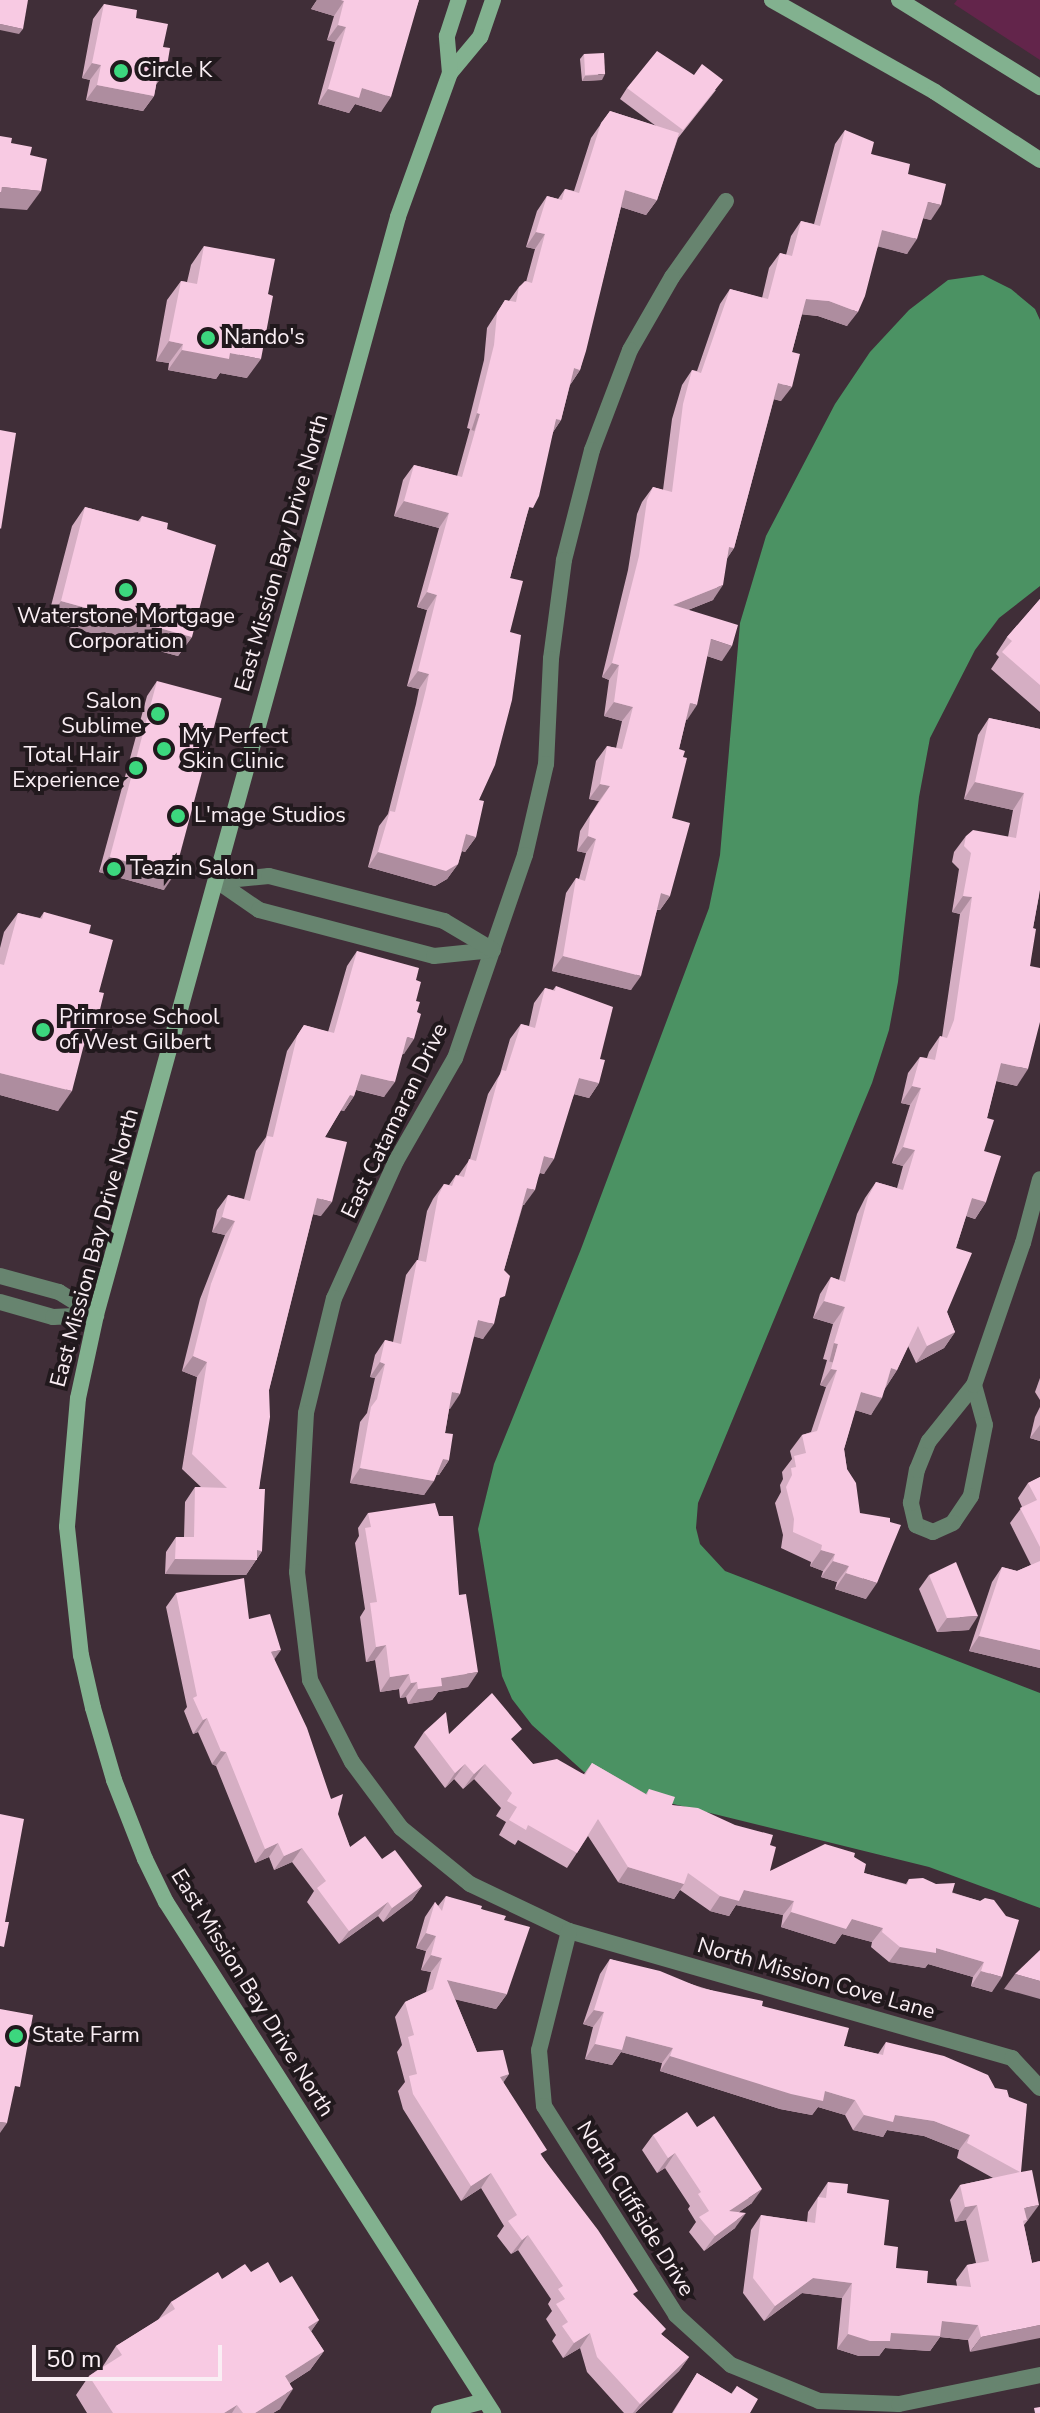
<!DOCTYPE html>
<html>
<head>
<meta charset="utf-8">
<style>
  body { margin:0 }
  #map { position:relative; width:1040px; height:2413px; overflow:hidden; background:#402e38; font-family:"Nunito Sans",sans-serif }
  div>[style] { position:absolute }
  .green>* { inset:0; background:#63254b }
  .water>* { inset:0; background:#4b9263 }
  .street>* { height:16px; margin:-8px; padding:0 8px; transform-origin:8px; border-radius:8px; background:#67846f }
  .secondary>* { height:16px; margin:-8px; padding:0 8px; transform-origin:8px; border-radius:8px; background:#82b18f }
  .wall>* { inset:0; background:#d5aec3 }
  .shaded-wall>* { inset:0; background:#ae8d9f; transform-origin:0 0 }
  .building>* { inset:0; background:#f8cae3; transform-origin:0 0 }
  .dots>* { width:22px; height:22px; translate:-50% -50%; box-sizing:border-box; border:4px solid #21191d; border-radius:50% }
  span { translate:-50% -50%; white-space:nowrap; text-align:center; line-height:1.15; -webkit-text-stroke:8px #21191d; paint-order:stroke }
  .poi-label { font-size:22px; color:#faeef4 }
  .left { translate:0 -50%; text-align:left }
  .right { translate:-100% -50%; text-align:right }
  .street-label { font-size:22px; color:#faeef4 }
  .scale { position:absolute; left:32px; top:2345px; width:190px; height:36px; box-sizing:border-box; border:4px solid #faeef4; border-top:0; padding-left:10px; font-size:24px; line-height:28px; white-space:nowrap; color:#faeef4; -webkit-text-stroke:6px #21191d; paint-order:stroke }
</style>
</head>
<body>
<div id="map">
  <div class="green">
    <div style="clip-path:polygon(957px 0,1040px 0,1040px 60px,954px 4px)"></div>
  </div>
  <div class="water">
    <div style="clip-path:polygon(983px 275px,1011px 289px,1035px 309px,1040px 320px,1040px 586px,999px 618px,975px 650px,930px 738px,919px 797px,898px 982px,889px 1030px,872px 1083px,698px 1503px,696px 1528px,700px 1544px,725px 1571px,1040px 1693px,1040px 1908px,929px 1867px,641px 1796px,584px 1772px,532px 1725px,512px 1699px,502px 1676px,478px 1529px,494px 1464px,581px 1249px,709px 908px,720px 855px,740px 623px,766px 536px,835px 404px,870px 352px,909px 310px,948px 280px)"></div>
  </div>
  <div class="street">
    <div style="left:726px;top:201px;width:93px;rotate:125.4deg"></div>
    <div style="left:672px;top:277px;width:84px;rotate:119.9deg"></div>
    <div style="left:630px;top:350px;width:107px;rotate:110.8deg"></div>
    <div style="left:592px;top:450px;width:114px;rotate:104.3deg"></div>
    <div style="left:564px;top:560px;width:100px;rotate:97.5deg"></div>
    <div style="left:551px;top:659px;width:105px;rotate:92.7deg"></div>
    <div style="left:546px;top:764px;width:93px;rotate:103deg"></div>
    <div style="left:525px;top:855px;width:215px;rotate:109deg"></div>
    <div style="left:455px;top:1058px;width:119px;rotate:119.8deg"></div>
    <div style="left:396px;top:1161px;width:150px;rotate:114.3deg"></div>
    <div style="left:334px;top:1298px;width:118px;rotate:103.7deg"></div>
    <div style="left:306px;top:1413px;width:159px;rotate:93.2deg"></div>
    <div style="left:297px;top:1572px;width:109px;rotate:83.1deg"></div>
    <div style="left:310px;top:1680px;width:92px;rotate:62.9deg"></div>
    <div style="left:352px;top:1762px;width:82px;rotate:53.4deg"></div>
    <div style="left:401px;top:1828px;width:89px;rotate:39.1deg"></div>
    <div style="left:470px;top:1884px;width:110px;rotate:25.4deg"></div>
    <div style="left:569px;top:1931px;width:461px;rotate:16deg"></div>
    <div style="left:1012px;top:2058px;width:41px;rotate:47deg"></div>
    <div style="left:217px;top:881px;width:51px;rotate:34.6deg"></div>
    <div style="left:259px;top:910px;width:181px;rotate:14.7deg"></div>
    <div style="left:434px;top:956px;width:59px;rotate:-5.8deg"></div>
    <div style="left:217px;top:881px;width:52px;rotate:-5.5deg"></div>
    <div style="left:269px;top:876px;width:181px;rotate:14.4deg"></div>
    <div style="left:444px;top:921px;width:57px;rotate:30.6deg"></div>
    <div style="left:0;top:1276px;width:61px;rotate:15.2deg"></div>
    <div style="left:59px;top:1292px;width:44px;rotate:31.9deg"></div>
    <div style="left:0;top:1302px;width:55px;rotate:15.8deg"></div>
    <div style="left:53px;top:1317px;width:43px;rotate:-2.7deg"></div>
    <div style="left:974px;top:1385px;width:41px;rotate:74.6deg"></div>
    <div style="left:985px;top:1425px;width:72px;rotate:101.2deg"></div>
    <div style="left:971px;top:1496px;width:32px;rotate:124deg"></div>
    <div style="left:953px;top:1523px;width:22px;rotate:156deg"></div>
    <div style="left:933px;top:1532px;width:18px;rotate:-158deg"></div>
    <div style="left:916px;top:1525px;width:23px;rotate:-103deg"></div>
    <div style="left:911px;top:1503px;width:34px;rotate:-80deg"></div>
    <div style="left:917px;top:1470px;width:31px;rotate:-68deg"></div>
    <div style="left:929px;top:1441px;width:72px;rotate:-51.2deg"></div>
    <div style="left:974px;top:1385px;width:150px;rotate:-71deg"></div>
    <div style="left:1023px;top:1243px;width:66px;rotate:-75.1deg"></div>
    <div style="left:569px;top:1931px;width:123px;rotate:104.1deg"></div>
    <div style="left:539px;top:2050px;width:56px;rotate:84.9deg"></div>
    <div style="left:544px;top:2106px;width:247px;rotate:57.7deg"></div>
    <div style="left:676px;top:2315px;width:74px;rotate:42.3deg"></div>
    <div style="left:731px;top:2365px;width:95px;rotate:22.2deg"></div>
    <div style="left:819px;top:2401px;width:80px;rotate:2.1deg"></div>
    <div style="left:899px;top:2404px;width:144px;rotate:-11.6deg"></div>
  </div>
  <div class="secondary">
    <div style="left:493px;top:0;width:39px;rotate:109deg"></div>
    <div style="left:480px;top:37px;width:47px;rotate:129.8deg"></div>
    <div style="left:450px;top:73px;width:153px;rotate:109.9deg"></div>
    <div style="left:398px;top:217px;width:1139px;rotate:105.38deg"></div>
    <div style="left:96px;top:1315px;width:85px;rotate:102.2deg"></div>
    <div style="left:78px;top:1398px;width:129px;rotate:94.9deg"></div>
    <div style="left:67px;top:1527px;width:129px;rotate:83.8deg"></div>
    <div style="left:81px;top:1655px;width:54px;rotate:77.2deg"></div>
    <div style="left:93px;top:1708px;width:75px;rotate:73.7deg"></div>
    <div style="left:114px;top:1780px;width:85px;rotate:68.6deg"></div>
    <div style="left:145px;top:1859px;width:48px;rotate:64deg"></div>
    <div style="left:166px;top:1902px;width:607px;rotate:57.38deg"></div>
    <div style="left:772px;top:0;width:187px;rotate:29.4deg"></div>
    <div style="left:935px;top:92px;width:125px;rotate:32.9deg"></div>
    <div style="left:899px;top:0;width:166px;rotate:31.7deg"></div>
    <div style="left:450px;top:73px;width:37px;rotate:-95deg"></div>
    <div style="left:447px;top:36px;width:38px;rotate:-72deg"></div>
    <div style="left:439px;top:2413px;width:47px;rotate:-14.9deg"></div>
  </div>
  <div class="wall">
    <div style="clip-path:polygon(317px 0,419px 0,381px 112px,355px 104px,349px 113px,318px 104px,335px 42px,327px 40px,334px 16px,311px 9px)"></div>
    <div style="clip-path:polygon(104px 4px,136px 18px,156px 86px,154px 96px,143px 111px,86px 100px,90px 80px,82px 78px,93px 19px)"></div>
    <div style="clip-path:polygon(584px 54px,602px 80px,582px 81px,580px 59px)"></div>
    <div style="clip-path:polygon(627px 88px,716px 90px,678px 138px,657px 200px,646px 215px,621px 207px,580px 370px,570px 385px,561px 420px,553px 432px,526px 518px,510px 578px,510px 632px,479px 800px,476px 837px,465px 852px,462px 851px,458px 864px,447px 879px,435px 886px,368px 867px,379px 826px,388px 814px,416px 704px,419px 689px,407px 686px,427px 610px,417px 607px,439px 528px,394px 516px,403px 480px,414px 465px,457px 476px,470px 429px,467px 428px,484px 360px,487px 328px,505px 300px,509px 301px,519px 287px,526px 282px,535px 249px,526px 247px,537px 211px,547px 196px,558px 199px,565px 189px,574px 191px,591px 138px,610px 111px,656px 126px,620px 99px)"></div>
    <div style="clip-path:polygon(845px 130px,871px 154px,908px 174px,931px 220px,923px 218px,907px 254px,878px 246px,847px 326px,818px 316px,802px 314px,792px 352px,781px 401px,774px 399px,734px 548px,727px 558px,713px 600px,688px 610px,722px 661px,707px 656px,686px 720px,679px 749px,672px 818px,670px 896px,660px 910px,657px 910px,631px 990px,552px 971px,566px 893px,576px 878px,579px 879px,586px 853px,577px 851px,580px 831px,599px 801px,589px 799px,596px 761px,607px 746px,616px 748px,622px 721px,604px 716px,609px 680px,602px 677px,628px 570px,637px 514px,642px 502px,653px 487px,663px 490px,672px 419px,682px 385px,692px 370px,697px 371px,720px 304px,730px 289px,762px 298px,769px 268px,780px 253px,786px 255px,791px 236px,801px 221px,814px 224px,835px 144px)"></div>
    <div style="clip-path:polygon(204px 246px,247px 378px,220px 373px,216px 379px,168px 370px,169px 363px,156px 361px,167px 300px,181px 281px,187px 282px,191px 265px)"></div>
    <div style="clip-path:polygon(85px 507px,138px 521px,142px 516px,167px 529px,192px 637px,178px 656px,47px 621px,72px 526px)"></div>
    <div style="clip-path:polygon(1040px 599px,1040px 712px,991px 669px,999px 657px,996px 654px,1007px 637px)"></div>
    <div style="clip-path:polygon(157px 681px,164px 890px,99px 872px,147px 696px)"></div>
    <div style="clip-path:polygon(989px 718px,1040px 729px,1039px 895px,1033px 928px,1030px 966px,1017px 1086px,996px 1081px,987px 1118px,984px 1151px,986px 1202px,975px 1219px,966px 1216px,956px 1248px,947px 1312px,955px 1332px,944px 1348px,916px 1363px,908px 1346px,897px 1370px,886px 1387px,871px 1415px,855px 1410px,844px 1449px,866px 1599px,835px 1589px,837px 1582px,821px 1577px,823px 1571px,810px 1566px,811px 1562px,781px 1548px,783px 1535px,775px 1503px,781px 1492px,780px 1485px,783px 1479px,782px 1472px,792px 1459px,790px 1451px,802px 1435px,811px 1432px,826px 1387px,820px 1385px,827px 1360px,823px 1359px,833px 1324px,813px 1318px,820px 1294px,831px 1277px,839px 1280px,857px 1214px,865px 1198px,876px 1182px,897px 1188px,903px 1166px,892px 1163px,910px 1105px,901px 1103px,908px 1073px,920px 1057px,927px 1058px,929px 1052px,940px 1036px,942px 1037px,960px 914px,952px 912px,959px 869px,952px 862px,954px 852px,966px 836px,1008px 837px,1013px 810px,964px 799px,978px 735px)"></div>
    <div style="clip-path:polygon(44px 912px,89px 933px,99px 992px,95px 1030px,83px 1046px,58px 1111px,0 1095px,0 948px,4px 932px,18px 913px,40px 918px)"></div>
    <div style="clip-path:polygon(357px 951px,416px 980px,416px 1001px,404px 1054px,403px 1053px,384px 1097px,356px 1090px,354px 1096px,344px 1111px,341px 1110px,325px 1137px,321px 1216px,313px 1214px,269px 1390px,259px 1489px,262px 1551px,246px 1575px,165px 1574px,166px 1552px,176px 1537px,184px 1537px,185px 1502px,195px 1487px,201px 1487px,182px 1469px,197px 1377px,182px 1371px,200px 1299px,225px 1235px,212px 1232px,217px 1210px,228px 1195px,244px 1199px,256px 1151px,266px 1137px,287px 1051px,304px 1025px,328px 1032px,347px 966px)"></div>
    <div style="clip-path:polygon(556px 986px,600px 1059px,599px 1083px,589px 1098px,574px 1094px,544px 1174px,540px 1173px,524px 1205px,523px 1205px,504px 1270px,498px 1306px,483px 1339px,474px 1336px,449px 1409px,445px 1433px,449px 1460px,439px 1475px,436px 1475px,424px 1495px,350px 1483px,360px 1422px,367px 1413px,375px 1378px,370px 1377px,375px 1355px,385px 1340px,393px 1342px,406px 1275px,417px 1260px,418px 1260px,427px 1211px,433px 1199px,444px 1184px,449px 1185px,456px 1175px,458px 1176px,470px 1159px,488px 1094px,500px 1074px,510px 1039px,521px 1024px,529px 1026px,534px 1003px,545px 988px,553px 990px)"></div>
    <div style="clip-path:polygon(1040px 1378px,1040px 1400px,1035px 1392px)"></div>
    <div style="clip-path:polygon(1040px 1407px,1040px 1441px,1030px 1438px,1035px 1417px)"></div>
    <div style="clip-path:polygon(1040px 1477px,1040px 1668px,969px 1651px,992px 1582px,1002px 1567px,1017px 1571px,1031px 1565px,1010px 1523px,1022px 1507px,1018px 1498px,1028px 1483px)"></div>
    <div style="clip-path:polygon(368px 1513px,459px 1595px,468px 1687px,438px 1692px,432px 1700px,408px 1704px,406px 1697px,400px 1698px,399px 1689px,380px 1692px,375px 1660px,366px 1662px,360px 1617px,365px 1609px,355px 1543px,359px 1536px,358px 1528px)"></div>
    <div style="clip-path:polygon(929px 1575px,969px 1630px,937px 1632px,919px 1589px)"></div>
    <div style="clip-path:polygon(176px 1593px,249px 1619px,274px 1659px,350px 1847px,382px 1859px,422px 1886px,412px 1900px,383px 1922px,378px 1916px,339px 1944px,307px 1902px,314px 1891px,292px 1862px,274px 1870px,269px 1857px,255px 1863px,216px 1766px,212px 1764px,198px 1732px,193px 1734px,184px 1711px,187px 1707px,166px 1607px)"></div>
    <div style="clip-path:polygon(424px 1732px,449px 1734px,513px 1742px,533px 1764px,584px 1774px,592px 1763px,646px 1794px,649px 1789px,672px 1805px,770px 1845px,770px 1871px,854px 1857px,864px 1873px,906px 1884px,909px 1879px,980px 1901px,992px 1992px,971px 1986px,973px 1977px,928px 1964px,925px 1968px,889px 1962px,871px 1947px,872px 1942px,842px 1934px,835px 1944px,781px 1927px,783px 1915px,736px 1905px,729px 1916px,710px 1911px,680px 1890px,674px 1899px,618px 1882px,588px 1836px,567px 1868px,518px 1840px,515px 1845px,499px 1835px,506px 1822px,496px 1816px,501px 1808px,474px 1779px,463px 1789px,454px 1779px,445px 1788px,414px 1747px)"></div>
    <div style="clip-path:polygon(446px 1896px,481px 1909px,504px 1920px,507px 1994px,496px 2009px,455px 1999px,477px 2052px,509px 2074px,503px 2082px,542px 2156px,634px 2296px,662px 2335px,689px 2357px,679px 2371px,635px 2413px,624px 2413px,587px 2372px,580px 2348px,563px 2358px,552px 2341px,556px 2335px,546px 2319px,552px 2311px,548px 2304px,551px 2299px,518px 2250px,511px 2254px,497px 2236px,504px 2226px,481px 2188px,461px 2201px,403px 2109px,398px 2091px,405px 2082px,397px 2052px,402px 2045px,395px 2017px,405px 2002px,426px 1992px,431px 1972px,421px 1970px,426px 1951px,416px 1948px,425px 1917px,435px 1902px,438px 1906px)"></div>
    <div style="clip-path:polygon(610px 1959px,762px 2006px,844px 2046px,878px 2054px,886px 2042px,1021px 2172px,1028px 2220px,1024px 2225px,1032px 2263px,1040px 2261px,970px 2352px,968px 2340px,940px 2337px,930px 2351px,885px 2348px,879px 2356px,859px 2356px,837px 2349px,842px 2298px,802px 2293px,764px 2321px,743px 2293px,751px 2230px,761px 2215px,807px 2222px,808px 2212px,828px 2182px,847px 2193px,884px 2245px,896px 2268px,927px 2283px,957px 2286px,956px 2280px,967px 2265px,976px 2263px,966px 2220px,955px 2222px,950px 2200px,960px 2185px,993px 2178px,957px 2158px,959px 2150px,924px 2136px,887px 2130px,883px 2137px,853px 2130px,845px 2115px,818px 2107px,812px 2115px,780px 2109px,660px 2071px,662px 2063px,621px 2052px,612px 2065px,585px 2059px,593px 2027px,583px 2024px,600px 1974px)"></div>
    <div style="clip-path:polygon(697px 2127px,752px 2203px,739px 2212px,735px 2228px,704px 2251px,689px 2232px,696px 2222px,688px 2209px,690px 2206px,665px 2168px,657px 2173px,642px 2150px,653px 2135px)"></div>
    <div style="clip-path:polygon(251px 2272px,280px 2283px,319px 2320px,311px 2331px,324px 2351px,310px 2370px,290px 2383px,280px 2409px,273px 2413px,87px 2413px,76px 2395px,89px 2376px,103px 2366px,116px 2346px,158px 2320px,171px 2302px,222px 2279px)"></div>
    <div style="clip-path:polygon(697px 2373px,731px 2394px,737px 2386px,750px 2413px,672px 2413px)"></div>
  </div>
  <div class="shaded-wall">
    <div style="clip-path:polygon(317px 0,341px 0,344px 1px,334px 16px,311px 9px)"></div>
    <div style="clip-path:polygon(0 24px,23px 29px,19px 34px,0 30px)"></div>
    <div style="clip-path:polygon(338px 25px,346px 27px,335px 42px,327px 40px)"></div>
    <div style="clip-path:polygon(92px 63px,101px 65px,90px 80px,82px 78px)"></div>
    <div style="clip-path:polygon(159px 70px,166px 72px,155px 86px)"></div>
    <div style="clip-path:polygon(605px 74px,602px 80px,582px 81px,585px 76px)"></div>
    <div style="clip-path:polygon(97px 85px,154px 96px,143px 111px,86px 100px)"></div>
    <div style="clip-path:polygon(362px 88px,391px 97px,381px 112px,355px 104px,349px 113px,318px 104px,328px 89px)"></div>
    <div style="clip-path:polygon(2px 187px,41px 191px,27px 210px,0 208px,0 191px)"></div>
    <div style="clip-path:polygon(625px 190px,657px 200px,646px 215px,615px 205px)"></div>
    <div style="clip-path:polygon(928px 202px,941px 205px,931px 220px,917px 217px)"></div>
    <div style="clip-path:polygon(882px 230px,917px 239px,907px 254px,872px 245px)"></div>
    <div style="clip-path:polygon(536px 232px,545px 234px,535px 249px,526px 247px)"></div>
    <div style="clip-path:polygon(806px 299px,829px 301px,858px 312px,847px 326px,818px 316px,796px 314px)"></div>
    <div style="clip-path:polygon(169px 341px,183px 344px,169px 363px,156px 361px)"></div>
    <div style="clip-path:polygon(182px 350px,230px 353px,261px 359px,247px 378px,220px 373px,216px 379px,168px 370px)"></div>
    <div style="clip-path:polygon(574px 368px,580px 370px,570px 385px)"></div>
    <div style="clip-path:polygon(778px 383px,792px 387px,781px 401px,768px 398px)"></div>
    <div style="left:477px;top:413px;width:3px;height:18px;rotate:18deg"></div>
    <div style="clip-path:polygon(556px 419px,561px 420px,551px 435px)"></div>
    <div style="clip-path:polygon(404px 501px,449px 513px,439px 528px,394px 516px)"></div>
    <div style="clip-path:polygon(729px 547px,734px 548px,724px 563px)"></div>
    <div style="clip-path:polygon(723px 585px,713px 600px,663px 620px,673px 605px)"></div>
    <div style="clip-path:polygon(427px 592px,437px 595px,427px 610px,417px 607px)"></div>
    <div style="clip-path:polygon(61px 601px,192px 637px,178px 656px,47px 621px)"></div>
    <div style="clip-path:polygon(711px 639px,732px 646px,722px 661px,701px 654px)"></div>
    <div style="clip-path:polygon(612px 663px,619px 665px,609px 680px,602px 677px)"></div>
    <div style="clip-path:polygon(418px 671px,429px 674px,419px 689px,407px 686px)"></div>
    <div style="clip-path:polygon(614px 702px,633px 707px,622px 721px,604px 716px)"></div>
    <div style="clip-path:polygon(690px 703px,697px 705px,687px 720px,680px 718px)"></div>
    <div style="clip-path:polygon(975px 782px,1024px 793px,1013px 810px,964px 799px)"></div>
    <div style="clip-path:polygon(600px 784px,610px 786px,599px 801px,589px 799px)"></div>
    <div style="clip-path:polygon(466px 834px,476px 837px,465px 852px,456px 849px)"></div>
    <div style="clip-path:polygon(588px 836px,596px 839px,586px 853px,577px 851px)"></div>
    <div style="clip-path:polygon(378px 852px,458px 864px,447px 879px,435px 886px,368px 867px)"></div>
    <div style="clip-path:polygon(109px 857px,174px 875px,164px 890px,99px 872px)"></div>
    <div style="clip-path:polygon(661px 893px,670px 896px,660px 910px,651px 908px)"></div>
    <div style="clip-path:polygon(963px 896px,972px 897px,960px 914px,952px 912px)"></div>
    <div style="clip-path:polygon(563px 956px,641px 976px,631px 990px,552px 971px)"></div>
    <div style="clip-path:polygon(88px 1029px,95px 1030px,81px 1050px)"></div>
    <div style="clip-path:polygon(407px 1037px,414px 1039px,404px 1054px,397px 1052px)"></div>
    <div style="clip-path:polygon(1001px 1063px,1028px 1069px,1017px 1086px,989px 1079px)"></div>
    <div style="clip-path:polygon(0 1073px,72px 1091px,58px 1111px,0 1095px)"></div>
    <div style="clip-path:polygon(361px 1074px,395px 1082px,384px 1097px,350px 1088px)"></div>
    <div style="clip-path:polygon(579px 1078px,599px 1083px,589px 1098px,569px 1093px)"></div>
    <div style="clip-path:polygon(912px 1086px,921px 1088px,910px 1105px,901px 1103px)"></div>
    <div style="clip-path:polygon(350px 1095px,354px 1096px,344px 1111px,339px 1110px)"></div>
    <div style="clip-path:polygon(903px 1147px,915px 1150px,903px 1166px,892px 1163px)"></div>
    <div style="clip-path:polygon(544px 1156px,554px 1159px,544px 1174px,534px 1171px)"></div>
    <div style="clip-path:polygon(527px 1188px,535px 1190px,524px 1205px,517px 1203px)"></div>
    <div style="clip-path:polygon(317px 1198px,332px 1202px,321px 1216px,307px 1213px)"></div>
    <div style="clip-path:polygon(972px 1198px,986px 1202px,975px 1219px,961px 1214px)"></div>
    <div style="clip-path:polygon(222px 1217px,235px 1221px,225px 1235px,212px 1232px)"></div>
    <div style="clip-path:polygon(824px 1301px,845px 1307px,833px 1324px,813px 1318px)"></div>
    <div style="clip-path:polygon(478px 1320px,494px 1324px,483px 1339px,468px 1335px)"></div>
    <div style="clip-path:polygon(955px 1332px,944px 1348px,916px 1363px,927px 1346px)"></div>
    <div style="left:834px;top:1343px;width:4px;height:19px;rotate:14deg"></div>
    <div style="clip-path:polygon(193px 1356px,207px 1362px,197px 1377px,182px 1371px)"></div>
    <div style="clip-path:polygon(380px 1362px,385px 1364px,375px 1378px,370px 1377px)"></div>
    <div style="clip-path:polygon(891px 1368px,897px 1370px,886px 1387px)"></div>
    <div style="clip-path:polygon(831px 1369px,837px 1370px,826px 1387px,820px 1385px)"></div>
    <div style="clip-path:polygon(452px 1392px,460px 1394px,450px 1409px,441px 1407px)"></div>
    <div style="clip-path:polygon(861px 1392px,882px 1398px,871px 1415px,849px 1408px)"></div>
    <div style="clip-path:polygon(1040px 1425px,1040px 1441px,1030px 1438px)"></div>
    <div style="clip-path:polygon(443px 1459px,449px 1460px,439px 1475px,432px 1474px)"></div>
    <div style="clip-path:polygon(360px 1468px,434px 1481px,424px 1495px,350px 1483px)"></div>
    <div style="clip-path:polygon(257px 1550px,262px 1551px,246px 1575px,165px 1574px,175px 1559px)"></div>
    <div style="clip-path:polygon(821px 1550px,835px 1554px,823px 1571px,810px 1566px)"></div>
    <div style="clip-path:polygon(833px 1561px,849px 1566px,837px 1582px,821px 1577px)"></div>
    <div style="clip-path:polygon(846px 1573px,877px 1583px,866px 1599px,835px 1589px)"></div>
    <div style="clip-path:polygon(978px 1616px,969px 1630px,937px 1632px,947px 1618px)"></div>
    <div style="clip-path:polygon(979px 1636px,1040px 1650px,1040px 1668px,969px 1651px)"></div>
    <div style="clip-path:polygon(386px 1645px,375px 1660px,366px 1662px,376px 1647px)"></div>
    <div style="clip-path:polygon(281px 1650px,271px 1664px,271px 1652px)"></div>
    <div style="clip-path:polygon(478px 1672px,468px 1687px,438px 1692px,432px 1700px,408px 1704px,418px 1689px,441px 1678px)"></div>
    <div style="clip-path:polygon(409px 1674px,399px 1689px,380px 1692px,390px 1677px)"></div>
    <div style="clip-path:polygon(417px 1682px,406px 1697px,400px 1698px,411px 1683px)"></div>
    <div style="clip-path:polygon(207px 1718px,198px 1732px,193px 1734px,203px 1720px)"></div>
    <div style="clip-path:polygon(221px 1751px,226px 1752px,216px 1766px,212px 1764px)"></div>
    <div style="clip-path:polygon(465px 1764px,454px 1779px,445px 1788px,455px 1773px)"></div>
    <div style="clip-path:polygon(485px 1764px,474px 1779px,463px 1789px,474px 1774px)"></div>
    <div style="clip-path:polygon(278px 1843px,269px 1857px,255px 1863px,265px 1849px)"></div>
    <div style="clip-path:polygon(302px 1848px,292px 1862px,274px 1870px,284px 1856px)"></div>
    <div style="clip-path:polygon(628px 1867px,684px 1884px,674px 1899px,618px 1882px)"></div>
    <div style="clip-path:polygon(422px 1886px,412px 1900px,383px 1922px,392px 1908px)"></div>
    <div style="clip-path:polygon(744px 1890px,794px 1901px,783px 1915px,736px 1905px,729px 1916px,710px 1911px,720px 1896px)"></div>
    <div style="clip-path:polygon(388px 1902px,378px 1916px,339px 1944px,349px 1931px)"></div>
    <div style="clip-path:polygon(791px 1912px,852px 1919px,883px 1928px,872px 1942px,842px 1934px,835px 1944px,781px 1927px)"></div>
    <div style="clip-path:polygon(426px 1933px,436px 1936px,426px 1951px,416px 1948px)"></div>
    <div style="clip-path:polygon(900px 1947px,936px 1948px,984px 1962px,973px 1977px,928px 1964px,925px 1968px,889px 1962px)"></div>
    <div style="clip-path:polygon(431px 1955px,442px 1958px,431px 1972px,421px 1970px)"></div>
    <div style="clip-path:polygon(981px 1971px,1002px 1977px,992px 1992px,971px 1986px)"></div>
    <div style="clip-path:polygon(1015px 1974px,1040px 1981px,1040px 1999px,1004px 1989px)"></div>
    <div style="clip-path:polygon(447px 1980px,507px 1994px,496px 2009px,436px 1995px)"></div>
    <div style="clip-path:polygon(594px 2010px,604px 2012px,593px 2027px,583px 2024px)"></div>
    <div style="clip-path:polygon(626px 2036px,673px 2048px,662px 2063px,621px 2052px,612px 2065px,585px 2059px,595px 2044px)"></div>
    <div style="clip-path:polygon(670px 2056px,825px 2091px,855px 2100px,845px 2115px,818px 2107px,812px 2115px,780px 2109px,660px 2071px)"></div>
    <div style="clip-path:polygon(509px 2074px,499px 2089px,500px 2077px)"></div>
    <div style="clip-path:polygon(864px 2115px,895px 2115px,934px 2121px,970px 2135px,959px 2150px,924px 2136px,887px 2130px,883px 2137px,853px 2130px)"></div>
    <div style="clip-path:polygon(0 2122px,7px 2123px,0 2133px)"></div>
    <div style="clip-path:polygon(675px 2153px,665px 2168px,657px 2173px,668px 2158px)"></div>
    <div style="clip-path:polygon(491px 2173px,481px 2188px,461px 2201px,471px 2186px)"></div>
    <div style="clip-path:polygon(762px 2189px,752px 2203px,719px 2226px,729px 2211px)"></div>
    <div style="clip-path:polygon(977px 2205px,966px 2220px,955px 2222px,965px 2207px)"></div>
    <div style="clip-path:polygon(1039px 2205px,1028px 2220px,1014px 2223px,1024px 2208px)"></div>
    <div style="clip-path:polygon(746px 2213px,735px 2228px,704px 2251px,715px 2236px)"></div>
    <div style="clip-path:polygon(528px 2235px,518px 2250px,511px 2254px,522px 2240px)"></div>
    <div style="clip-path:polygon(813px 2278px,852px 2283px,842px 2298px,802px 2293px,764px 2321px,775px 2306px)"></div>
    <div style="clip-path:polygon(319px 2320px,306px 2339px,308px 2327px)"></div>
    <div style="clip-path:polygon(942px 2321px,978px 2325px,968px 2340px,940px 2337px,930px 2351px,885px 2348px,879px 2356px,859px 2356px,837px 2349px,848px 2334px,891px 2333px)"></div>
    <div style="clip-path:polygon(1040px 2325px,1040px 2338px,970px 2352px,981px 2337px)"></div>
    <div style="clip-path:polygon(590px 2333px,580px 2348px,563px 2358px,574px 2343px)"></div>
    <div style="clip-path:polygon(324px 2351px,310px 2370px,271px 2395px,285px 2376px)"></div>
    <div style="clip-path:polygon(689px 2357px,679px 2371px,635px 2413px,633px 2413px,640px 2404px)"></div>
    <div style="clip-path:polygon(293px 2389px,280px 2409px,273px 2413px,255px 2413px)"></div>
    <div style="clip-path:polygon(237px 2405px,232px 2413px,224px 2413px)"></div>
  </div>
  <div class="building">
    <div style="clip-path:polygon(0 0,28px 0,23px 29px,0 24px)"></div>
    <div style="clip-path:polygon(341px 0,419px 0,391px 97px,362px 88px,359px 98px,328px 89px,346px 27px,338px 25px,344px 1px)"></div>
    <div style="clip-path:polygon(104px 4px,137px 10px,136px 18px,168px 24px,163px 47px,170px 48px,166px 72px,159px 70px,154px 96px,97px 85px,101px 65px,92px 63px)"></div>
    <div style="clip-path:polygon(657px 51px,694px 75px,702px 64px,723px 80px,683px 130px,627px 88px)"></div>
    <div style="left:604px;top:53px;width:21px;height:20px;rotate:87deg"></div>
    <div style="clip-path:polygon(610px 111px,679px 133px,657px 200px,625px 190px,586px 351px,580px 370px,574px 368px,561px 420px,556px 419px,539px 496px,533px 508px,529px 507px,510px 578px,523px 581px,510px 632px,521px 635px,512px 700px,495px 765px,479px 800px,484px 801px,476px 837px,466px 834px,458px 864px,446px 871px,378px 852px,390px 811px,395px 812px,426px 689px,429px 674px,418px 671px,437px 595px,427px 592px,449px 513px,404px 501px,414px 465px,462px 477px,480px 414px,477px 413px,494px 345px,497px 313px,505px 300px,516px 302px,519px 287px,525px 281px,532px 283px,545px 234px,536px 232px,547px 196px,562px 200px,565px 189px,579px 193px,601px 123px)"></div>
    <div style="clip-path:polygon(845px 130px,874px 142px,871px 154px,910px 164px,908px 174px,946px 184px,941px 205px,928px 202px,917px 239px,882px 230px,865px 296px,858px 312px,829px 301px,806px 299px,792px 352px,800px 354px,792px 387px,778px 383px,734px 548px,729px 547px,723px 585px,673px 605px,738px 625px,732px 646px,711px 639px,697px 705px,690px 703px,679px 749px,685px 751px,683px 757px,687px 758px,672px 818px,690px 823px,670px 896px,661px 893px,641px 976px,563px 956px,576px 878px,585px 881px,596px 839px,588px 836px,590px 816px,610px 786px,600px 784px,607px 746px,622px 749px,633px 707px,614px 702px,619px 665px,612px 663px,639px 556px,647px 500px,653px 487px,672px 492px,683px 404px,692px 370px,701px 373px,730px 289px,768px 299px,780px 253px,792px 256px,801px 221px,820px 226px)"></div>
    <div style="clip-path:polygon(0 136px,12px 138px,11px 143px,32px 147px,30px 155px,47px 159px,41px 191px,2px 187px,1px 192px,0 192px)"></div>
    <div style="clip-path:polygon(204px 246px,275px 259px,268px 294px,273px 296px,261px 359px,230px 353px,229px 359px,182px 350px,183px 344px,169px 341px,181px 281px,197px 284px)"></div>
    <div style="clip-path:polygon(0 430px,16px 433px,1px 529px,0 528px)"></div>
    <div style="clip-path:polygon(85px 507px,140px 522px,142px 516px,168px 523px,167px 529px,216px 545px,192px 637px,61px 601px)"></div>
    <div style="clip-path:polygon(1040px 599px,1040px 685px,1002px 652px,1012px 641px,1007px 637px)"></div>
    <div style="left:157px;top:681px;width:67px;height:182px;rotate:15deg"></div>
    <div style="clip-path:polygon(989px 718px,1040px 729px,1040px 890px,1033px 928px,1036px 929px,1030px 966px,1040px 968px,1040px 1022px,1028px 1069px,1001px 1063px,987px 1118px,994px 1120px,984px 1151px,1001px 1156px,986px 1202px,972px 1198px,956px 1248px,972px 1253px,947px 1312px,955px 1332px,927px 1346px,918px 1326px,897px 1370px,891px 1368px,882px 1398px,861px 1392px,844px 1449px,847px 1469px,856px 1483px,860px 1513px,890px 1518px,890px 1522px,901px 1525px,877px 1583px,846px 1573px,849px 1566px,833px 1561px,835px 1554px,821px 1550px,822px 1545px,793px 1532px,794px 1519px,786px 1487px,792px 1475px,791px 1468px,796px 1467px,794px 1456px,806px 1453px,802px 1435px,817px 1431px,837px 1370px,831px 1369px,838px 1344px,834px 1343px,845px 1307px,824px 1301px,831px 1277px,845px 1282px,868px 1197px,876px 1182px,903px 1190px,915px 1150px,903px 1147px,921px 1088px,912px 1086px,920px 1057px,935px 1060px,940px 1036px,947px 1038px,954px 1020px,972px 897px,963px 896px,971px 853px,964px 846px,966px 836px,973px 830px,1016px 838px,1024px 793px,975px 782px)"></div>
    <div style="clip-path:polygon(44px 912px,91px 925px,89px 933px,113px 940px,99px 992px,104px 993px,95px 1030px,88px 1029px,72px 1091px,0 1073px,0 964px,4px 965px,18px 913px,42px 919px)"></div>
    <div style="clip-path:polygon(357px 951px,419px 968px,416px 980px,421px 982px,416px 1001px,420px 1002px,417px 1012px,421px 1014px,414px 1039px,407px 1037px,395px 1082px,361px 1074px,354px 1096px,350px 1095px,325px 1137px,347px 1142px,332px 1202px,317px 1198px,269px 1390px,270px 1417px,259px 1489px,265px 1489px,262px 1551px,257px 1550px,257px 1560px,175px 1559px,176px 1537px,194px 1537px,195px 1487px,227px 1488px,192px 1454px,207px 1362px,193px 1356px,211px 1284px,235px 1221px,222px 1217px,228px 1195px,250px 1201px,267px 1136px,273px 1137px,297px 1036px,304px 1025px,334px 1033px)"></div>
    <div style="clip-path:polygon(556px 986px,613px 1007px,600px 1059px,605px 1060px,599px 1083px,579px 1078px,554px 1159px,544px 1156px,535px 1190px,527px 1188px,504px 1270px,510px 1276px,505px 1296px,500px 1298px,494px 1324px,478px 1320px,460px 1394px,452px 1392px,445px 1433px,453px 1434px,449px 1460px,443px 1459px,434px 1481px,360px 1468px,371px 1407px,377px 1399px,385px 1364px,380px 1362px,385px 1340px,401px 1344px,417px 1260px,426px 1262px,438px 1196px,444px 1184px,452px 1186px,456px 1175px,464px 1177px,469px 1159px,476px 1161px,498px 1079px,502px 1070px,506px 1071px,521px 1024px,535px 1028px,545px 988px,555px 991px)"></div>
    <div style="clip-path:polygon(1040px 1477px,1040px 1547px,1020px 1508px,1037px 1500px,1028px 1483px)"></div>
    <div style="clip-path:polygon(435px 1503px,439px 1516px,453px 1516px,459px 1595px,466px 1594px,478px 1672px,441px 1678px,442px 1686px,418px 1689px,417px 1682px,411px 1683px,409px 1674px,390px 1677px,386px 1645px,376px 1647px,370px 1603px,377px 1602px,365px 1528px,371px 1527px,368px 1513px)"></div>
    <div style="clip-path:polygon(1040px 1561px,1040px 1650px,979px 1636px,1002px 1567px,1017px 1571px)"></div>
    <div style="clip-path:polygon(956px 1562px,978px 1616px,947px 1618px,929px 1575px)"></div>
    <div style="clip-path:polygon(244px 1578px,249px 1619px,270px 1614px,281px 1650px,271px 1652px,307px 1728px,331px 1799px,343px 1794px,338px 1814px,350px 1847px,365px 1836px,382px 1859px,395px 1850px,422px 1886px,392px 1908px,388px 1902px,349px 1931px,317px 1888px,326px 1881px,302px 1848px,284px 1856px,278px 1843px,265px 1849px,226px 1752px,221px 1751px,207px 1718px,203px 1720px,193px 1698px,197px 1696px,176px 1593px)"></div>
    <div style="clip-path:polygon(492px 1693px,522px 1729px,511px 1739px,533px 1764px,557px 1759px,585px 1775px,592px 1763px,647px 1795px,649px 1789px,675px 1797px,672px 1805px,698px 1808px,735px 1825px,773px 1835px,770px 1845px,776px 1847px,770px 1871px,825px 1844px,855px 1853px,854px 1857px,866px 1864px,864px 1873px,907px 1885px,909px 1879px,923px 1878px,936px 1884px,955px 1883px,952px 1893px,980px 1901px,985px 1898px,994px 1900px,1006px 1916px,1019px 1920px,1002px 1977px,981px 1971px,984px 1962px,936px 1948px,936px 1953px,900px 1947px,882px 1932px,883px 1928px,852px 1919px,846px 1929px,791px 1912px,794px 1901px,744px 1890px,739px 1901px,720px 1896px,688px 1873px,684px 1884px,628px 1867px,598px 1819px,577px 1853px,528px 1825px,526px 1830px,509px 1820px,517px 1807px,507px 1801px,512px 1793px,485px 1764px,474px 1774px,465px 1764px,455px 1773px,424px 1732px,446px 1712px,449px 1734px)"></div>
    <div style="clip-path:polygon(0 1814px,24px 1819px,5px 1922px,9px 1922px,4px 1947px,0 1946px)"></div>
    <div style="clip-path:polygon(446px 1896px,482px 1906px,481px 1909px,506px 1916px,504px 1920px,530px 1927px,507px 1994px,447px 1980px,477px 2052px,503px 2050px,509px 2074px,500px 2077px,547px 2150px,540px 2154px,598px 2230px,638px 2291px,633px 2294px,666px 2329px,661px 2334px,689px 2357px,640px 2404px,597px 2357px,590px 2333px,574px 2343px,562px 2326px,568px 2322px,556px 2304px,565px 2299px,558px 2289px,563px 2286px,528px 2235px,522px 2240px,508px 2221px,517px 2215px,491px 2173px,471px 2186px,413px 2094px,409px 2076px,417px 2074px,408px 2037px,414px 2035px,405px 2002px,433px 1989px,442px 1958px,431px 1955px,436px 1936px,426px 1933px,435px 1902px,442px 1911px)"></div>
    <div style="clip-path:polygon(1040px 1950px,1040px 1981px,1015px 1974px)"></div>
    <div style="clip-path:polygon(610px 1959px,660px 1971px,701px 1988px,763px 2001px,762px 2006px,849px 2028px,844px 2046px,883px 2055px,886px 2042px,944px 2056px,988px 2075px,995px 2088px,1007px 2090px,1009px 2097px,1027px 2104px,1021px 2172px,1032px 2170px,1039px 2205px,1024px 2208px,1027px 2220px,1023px 2221px,1032px 2263px,1040px 2261px,1040px 2325px,981px 2337px,978px 2325px,942px 2321px,940px 2336px,891px 2333px,890px 2341px,870px 2341px,848px 2334px,852px 2283px,813px 2278px,775px 2306px,753px 2278px,761px 2215px,815px 2223px,818px 2197px,826px 2198px,828px 2182px,848px 2184px,847px 2193px,889px 2200px,884px 2245px,898px 2247px,896px 2268px,928px 2271px,927px 2283px,971px 2287px,967px 2265px,989px 2261px,977px 2205px,965px 2207px,960px 2185px,1020px 2172px,967px 2143px,970px 2135px,934px 2121px,895px 2115px,893px 2122px,864px 2115px,855px 2100px,825px 2091px,823px 2101px,791px 2094px,670px 2056px,673px 2048px,626px 2036px,622px 2050px,595px 2044px,604px 2012px,594px 2010px)"></div>
    <div style="clip-path:polygon(0 2009px,33px 2015px,20px 2087px,15px 2086px,7px 2123px,0 2122px)"></div>
    <div style="clip-path:polygon(687px 2112px,697px 2127px,714px 2116px,762px 2189px,729px 2211px,746px 2213px,715px 2236px,699px 2217px,709px 2211px,698px 2194px,701px 2192px,675px 2153px,668px 2158px,653px 2135px)"></div>
    <div style="clip-path:polygon(268px 2262px,280px 2283px,292px 2276px,319px 2320px,308px 2327px,324px 2351px,285px 2376px,293px 2389px,255px 2413px,243px 2413px,237px 2405px,224px 2413px,113px 2413px,89px 2376px,122px 2355px,116px 2346px,175px 2309px,171px 2302px,218px 2272px,222px 2279px,245px 2264px,251px 2272px)"></div>
    <div style="clip-path:polygon(697px 2373px,732px 2394px,737px 2386px,758px 2399px,750px 2413px,673px 2413px)"></div>
    <div style="clip-path:polygon(1040px 2407px,1040px 2413px,1035px 2413px,1034px 2408px)"></div>
  </div>
  <div class="dots">
    <div style="left:121px;top:71px;background:#3cd77e"></div>
    <div style="left:208px;top:338px;background:#3cd77e"></div>
    <div style="left:126px;top:590px;background:#3cd77e"></div>
    <div style="left:158px;top:714px;background:#3cd77e"></div>
    <div style="left:164px;top:749px;background:#3cd77e"></div>
    <div style="left:136px;top:768px;background:#3cd77e"></div>
    <div style="left:178px;top:816px;background:#3cd77e"></div>
    <div style="left:114px;top:869px;background:#3cd77e"></div>
    <div style="left:43px;top:1030px;background:#3cd77e"></div>
    <div style="left:16px;top:2036px;background:#3cd77e"></div>
  </div>
  <div class="poi-label">
    <span class="left" style="left:137px;top:71px">Circle K</span>
    <span class="left" style="left:224px;top:338px">Nando's</span>
    <span style="left:126px;top:629px">Waterstone Mortgage<br>Corporation</span>
    <span class="right" style="left:142px;top:714px">Salon<br>Sublime</span>
    <span class="left" style="left:182px;top:749px">My Perfect<br>Skin Clinic</span>
    <span class="right" style="left:120px;top:768px">Total Hair<br>Experience</span>
    <span class="left" style="left:194px;top:816px">L'mage Studios</span>
    <span class="left" style="left:130px;top:869px">Teazin Salon</span>
    <span class="left" style="left:59px;top:1030px">Primrose School<br>of West Gilbert</span>
    <span class="left" style="left:32px;top:2036px">State Farm</span>
  </div>
  <div class="street-label">
    <span style="left:282px;top:553px;rotate:-74deg">East Mission Bay Drive North</span>
    <span style="left:395px;top:1121px;rotate:-64deg">East Catamaran Drive</span>
    <span style="left:95px;top:1248px;rotate:-75deg">East Mission Bay Drive North</span>
    <span style="left:816px;top:1979px;rotate:16deg">North Mission Cove Lane</span>
    <span style="left:252px;top:1993px;rotate:58deg">East Mission Bay Drive North</span>
    <span style="left:635px;top:2209px;rotate:58deg">North Cliffside Drive</span>
  </div>
  <div class="scale">50 m</div>
</div>
</body>
</html>
